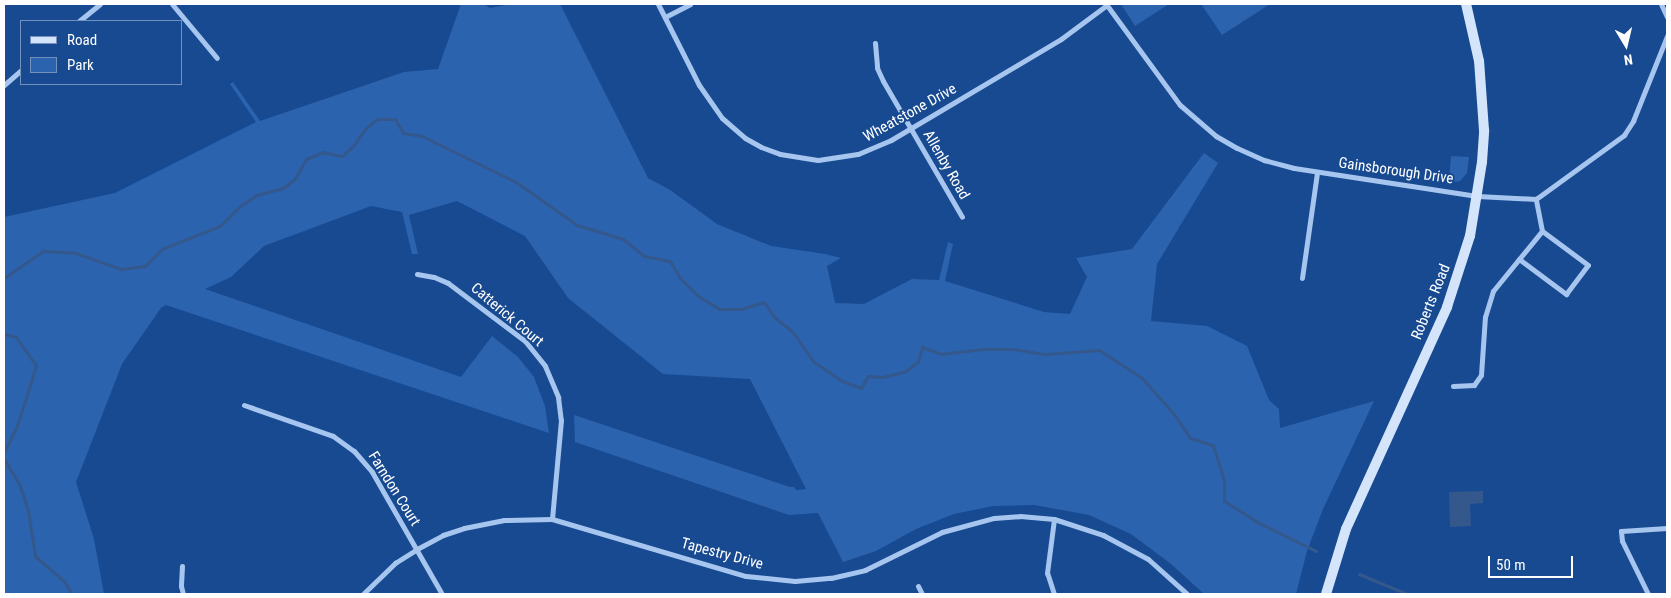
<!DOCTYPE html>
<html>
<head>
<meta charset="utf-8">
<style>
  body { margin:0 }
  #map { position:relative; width:1671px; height:598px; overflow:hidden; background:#184a91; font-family:"Roboto Condensed",sans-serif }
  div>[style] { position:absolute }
  .green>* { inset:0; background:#2b63af }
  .water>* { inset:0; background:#34588c }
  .stream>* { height:3px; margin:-1.5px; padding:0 1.5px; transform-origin:1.5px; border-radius:1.5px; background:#34588c }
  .minor>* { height:5px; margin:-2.5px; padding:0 2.5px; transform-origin:2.5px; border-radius:2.5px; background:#a7c6ef }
  .secondary>* { height:10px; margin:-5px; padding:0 5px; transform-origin:5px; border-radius:5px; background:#d4e4fb }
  span { translate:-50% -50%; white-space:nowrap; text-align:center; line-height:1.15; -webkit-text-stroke:4px #184a91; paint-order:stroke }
  .street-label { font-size:15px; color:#fff }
  .frame { position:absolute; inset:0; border:5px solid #fff; pointer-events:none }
  .legend { position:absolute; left:20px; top:20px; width:162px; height:65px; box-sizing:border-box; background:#184a91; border:1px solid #7492bd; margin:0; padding:6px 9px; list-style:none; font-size:15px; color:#fff }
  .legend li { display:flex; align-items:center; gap:10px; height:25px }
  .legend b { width:25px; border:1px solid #7492bd }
  .north { position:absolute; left:1601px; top:20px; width:50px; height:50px; -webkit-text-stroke:4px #184a91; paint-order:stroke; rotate:171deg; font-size:14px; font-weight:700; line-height:20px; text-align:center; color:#fff }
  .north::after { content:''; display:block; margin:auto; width:18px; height:22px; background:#fff; clip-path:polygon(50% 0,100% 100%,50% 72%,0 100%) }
  .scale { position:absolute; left:1488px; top:556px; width:85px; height:22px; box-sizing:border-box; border:2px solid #fff; border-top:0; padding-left:6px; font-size:15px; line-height:18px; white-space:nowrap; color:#fff; -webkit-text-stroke:4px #184a91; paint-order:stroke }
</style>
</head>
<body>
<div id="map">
  <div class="green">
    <div style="clip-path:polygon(461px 4px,484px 4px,490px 8px,512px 4px,560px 4px,648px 178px,670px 190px,717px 224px,771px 246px,825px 254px,841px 258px,827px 266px,835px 303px,864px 304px,912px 279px,939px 280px,948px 242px,953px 244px,945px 281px,1044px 312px,1070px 314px,1087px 277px,1076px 258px,1132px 249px,1204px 153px,1218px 163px,1157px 264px,1151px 321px,1207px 326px,1247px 346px,1269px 400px,1279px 409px,1280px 428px,1374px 401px,1323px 509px,1307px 551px,1296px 594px,1204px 594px,1171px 564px,1131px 534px,1089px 515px,1034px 505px,993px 506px,954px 514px,916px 529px,876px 551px,843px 562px,818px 513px,789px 515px,575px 442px,574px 415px,790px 487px,794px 487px,796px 490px,806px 489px,750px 379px,663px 374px,568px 298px,525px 236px,457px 201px,409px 215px,418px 254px,412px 254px,402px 212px,371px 206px,264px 246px,231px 277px,205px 289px,461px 377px,492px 336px,518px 357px,534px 377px,545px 406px,549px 433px,166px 305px,161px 308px,122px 364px,76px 482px,94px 539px,104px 594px,4px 594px,4px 217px,115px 193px,256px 122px,230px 84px,233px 82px,260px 121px,404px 72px,438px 69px)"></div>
    <div style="clip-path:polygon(1121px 4px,1169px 4px,1135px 26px)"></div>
    <div style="clip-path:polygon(1201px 4px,1270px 4px,1222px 35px)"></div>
    <div style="clip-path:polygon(1451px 156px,1469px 157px,1467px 173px,1460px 181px,1454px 182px,1449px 182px)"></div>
  </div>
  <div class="water">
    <div style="clip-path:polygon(1483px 491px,1483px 503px,1470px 504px,1471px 526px,1450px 527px,1449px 492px)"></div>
  </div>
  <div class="stream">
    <div style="left:4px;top:278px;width:47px;rotate:-34.7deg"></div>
    <div style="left:43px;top:251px;width:33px;rotate:3deg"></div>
    <div style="left:76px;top:253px;width:48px;rotate:19.6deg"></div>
    <div style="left:121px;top:269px;width:24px;rotate:-7deg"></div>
    <div style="left:145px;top:266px;width:24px;rotate:-45deg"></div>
    <div style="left:162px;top:249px;width:62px;rotate:-21.6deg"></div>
    <div style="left:220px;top:226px;width:28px;rotate:-45deg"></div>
    <div style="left:240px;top:206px;width:20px;rotate:-33deg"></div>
    <div style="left:257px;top:195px;width:27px;rotate:-15deg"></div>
    <div style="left:283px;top:188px;width:15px;rotate:-37deg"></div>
    <div style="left:295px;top:179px;width:23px;rotate:-61deg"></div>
    <div style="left:306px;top:159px;width:18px;rotate:-22deg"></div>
    <div style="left:323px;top:152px;width:19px;rotate:12deg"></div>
    <div style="left:342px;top:156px;width:16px;rotate:-43deg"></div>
    <div style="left:354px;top:145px;width:18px;rotate:-56deg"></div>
    <div style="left:364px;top:130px;width:17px;rotate:-40deg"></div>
    <div style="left:377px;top:119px;width:18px"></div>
    <div style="left:395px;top:119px;width:16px;rotate:60deg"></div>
    <div style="left:403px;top:133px;width:19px;rotate:9deg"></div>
    <div style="left:422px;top:136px;width:105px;rotate:26.1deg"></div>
    <div style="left:516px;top:182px;width:75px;rotate:35.2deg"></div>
    <div style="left:577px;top:225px;width:48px;rotate:16.9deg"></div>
    <div style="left:623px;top:239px;width:27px;rotate:39deg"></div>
    <div style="left:644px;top:256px;width:26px;rotate:11deg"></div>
    <div style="left:670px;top:261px;width:20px;rotate:60deg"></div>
    <div style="left:680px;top:278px;width:25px;rotate:45deg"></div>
    <div style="left:698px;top:296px;width:26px;rotate:31deg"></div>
    <div style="left:720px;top:309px;width:21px"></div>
    <div style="left:741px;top:309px;width:24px;rotate:-17deg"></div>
    <div style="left:764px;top:302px;width:18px;rotate:56deg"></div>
    <div style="left:774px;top:317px;width:23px;rotate:38deg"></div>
    <div style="left:792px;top:331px;width:38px;rotate:55deg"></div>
    <div style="left:814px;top:362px;width:34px;rotate:34deg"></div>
    <div style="left:842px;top:381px;width:20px;rotate:20deg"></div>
    <div style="left:861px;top:388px;width:14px;rotate:-60deg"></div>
    <div style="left:868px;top:376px;width:14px;rotate:4deg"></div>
    <div style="left:882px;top:377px;width:23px;rotate:-13deg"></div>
    <div style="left:904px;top:372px;width:17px;rotate:-36deg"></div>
    <div style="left:918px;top:362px;width:16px;rotate:-75deg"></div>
    <div style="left:922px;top:347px;width:20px;rotate:20deg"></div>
    <div style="left:941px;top:354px;width:42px;rotate:-6.8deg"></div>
    <div style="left:983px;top:349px;width:30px"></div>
    <div style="left:1013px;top:349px;width:33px;rotate:9deg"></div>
    <div style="left:1046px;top:354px;width:53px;rotate:-4.3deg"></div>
    <div style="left:1099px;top:350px;width:51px;rotate:33.1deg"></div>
    <div style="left:1142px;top:378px;width:48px;rotate:48.4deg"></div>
    <div style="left:1174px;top:414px;width:29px;rotate:56deg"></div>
    <div style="left:1190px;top:438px;width:24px;rotate:17deg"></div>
    <div style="left:1213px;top:445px;width:39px;rotate:73deg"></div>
    <div style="left:1224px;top:482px;width:19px;rotate:90deg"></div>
    <div style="left:1224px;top:501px;width:39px;rotate:32deg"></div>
    <div style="left:1257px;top:522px;width:66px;rotate:26.2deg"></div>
    <div style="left:4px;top:334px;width:12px;rotate:14deg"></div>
    <div style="left:16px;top:337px;width:35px;rotate:55deg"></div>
    <div style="left:36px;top:366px;width:63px;rotate:107.6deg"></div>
    <div style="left:17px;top:426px;width:29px;rotate:117deg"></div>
    <div style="left:4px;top:459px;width:31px;rotate:59deg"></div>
    <div style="left:20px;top:486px;width:25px;rotate:72deg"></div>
    <div style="left:28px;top:510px;width:47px;rotate:81.3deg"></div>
    <div style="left:35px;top:556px;width:38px;rotate:41deg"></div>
    <div style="left:64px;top:581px;width:15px;rotate:58deg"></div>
    <div style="left:1359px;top:574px;width:52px;rotate:22.6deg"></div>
  </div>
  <div class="minor">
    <div style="left:172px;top:4px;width:70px;rotate:50.2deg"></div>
    <div style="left:658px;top:4px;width:91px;rotate:63.2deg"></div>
    <div style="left:699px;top:85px;width:40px;rotate:55.1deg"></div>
    <div style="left:722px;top:118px;width:30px;rotate:41deg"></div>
    <div style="left:745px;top:138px;width:18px;rotate:29deg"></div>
    <div style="left:761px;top:147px;width:20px;rotate:20deg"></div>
    <div style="left:780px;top:154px;width:38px;rotate:9deg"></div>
    <div style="left:818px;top:160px;width:40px;rotate:-8.5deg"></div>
    <div style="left:858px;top:154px;width:36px;rotate:-23deg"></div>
    <div style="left:891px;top:140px;width:198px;rotate:-30.7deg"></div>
    <div style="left:1061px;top:39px;width:57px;rotate:-36.5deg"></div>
    <div style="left:1106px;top:4px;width:125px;rotate:53.8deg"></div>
    <div style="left:1180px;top:105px;width:48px;rotate:40.7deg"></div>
    <div style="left:1216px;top:136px;width:24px;rotate:30deg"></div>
    <div style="left:1237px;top:148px;width:30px;rotate:24deg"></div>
    <div style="left:1264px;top:160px;width:31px;rotate:15deg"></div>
    <div style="left:1294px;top:168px;width:185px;rotate:8.7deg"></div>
    <div style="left:1477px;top:196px;width:59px;rotate:2.9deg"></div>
    <div style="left:1536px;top:199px;width:109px;rotate:-36deg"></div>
    <div style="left:1624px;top:135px;width:17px;rotate:-57deg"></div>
    <div style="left:1633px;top:121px;width:92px;rotate:-68.2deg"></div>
    <div style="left:1661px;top:4px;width:14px;rotate:65deg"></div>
    <div style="left:665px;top:17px;width:28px;rotate:-27deg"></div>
    <div style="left:79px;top:21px;width:27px;rotate:-39deg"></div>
    <div style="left:875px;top:43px;width:25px;rotate:85deg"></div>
    <div style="left:877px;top:68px;width:14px;rotate:65deg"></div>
    <div style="left:883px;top:81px;width:157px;rotate:59.8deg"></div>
    <div style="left:4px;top:85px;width:23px;rotate:-41deg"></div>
    <div style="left:1519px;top:259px;width:59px;rotate:36.7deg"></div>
    <div style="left:1566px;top:294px;width:36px;rotate:-53deg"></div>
    <div style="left:1588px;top:265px;width:57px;rotate:-143.5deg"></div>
    <div style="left:417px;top:274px;width:17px;rotate:10deg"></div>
    <div style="left:434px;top:277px;width:15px;rotate:23deg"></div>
    <div style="left:448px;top:283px;width:96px;rotate:37deg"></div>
    <div style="left:525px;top:341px;width:32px;rotate:51deg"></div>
    <div style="left:545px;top:366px;width:34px;rotate:67deg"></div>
    <div style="left:558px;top:397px;width:23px;rotate:83deg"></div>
    <div style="left:561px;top:420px;width:99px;rotate:95.2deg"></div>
    <div style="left:1302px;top:278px;width:106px;rotate:-81.9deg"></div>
    <div style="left:1453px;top:386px;width:21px;rotate:-3deg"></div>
    <div style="left:1474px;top:385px;width:12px;rotate:-55deg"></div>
    <div style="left:1481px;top:375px;width:58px;rotate:-86.1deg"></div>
    <div style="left:1485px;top:317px;width:27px;rotate:-73deg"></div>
    <div style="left:1493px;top:291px;width:77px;rotate:-50.8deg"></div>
    <div style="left:1542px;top:231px;width:33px;rotate:-101deg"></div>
    <div style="left:244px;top:405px;width:94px;rotate:19.2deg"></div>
    <div style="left:333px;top:436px;width:26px;rotate:36deg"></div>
    <div style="left:354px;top:451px;width:28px;rotate:49deg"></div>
    <div style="left:372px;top:472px;width:141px;rotate:60.2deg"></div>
    <div style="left:182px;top:566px;width:20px;rotate:93deg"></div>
    <div style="left:181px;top:586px;width:8px;rotate:76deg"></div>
    <div style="left:918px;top:586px;width:9px;rotate:63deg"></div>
    <div style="left:363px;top:594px;width:45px;rotate:-44.1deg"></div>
    <div style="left:395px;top:563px;width:26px;rotate:-32deg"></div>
    <div style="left:417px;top:549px;width:30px;rotate:-28deg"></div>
    <div style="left:443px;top:535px;width:22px;rotate:-18deg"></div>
    <div style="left:464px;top:528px;width:41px;rotate:-11.3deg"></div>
    <div style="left:504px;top:520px;width:48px;rotate:-1.2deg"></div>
    <div style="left:552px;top:519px;width:202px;rotate:16.4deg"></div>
    <div style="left:746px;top:576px;width:49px;rotate:5.8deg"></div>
    <div style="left:795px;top:581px;width:36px;rotate:-5deg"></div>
    <div style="left:831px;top:578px;width:35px;rotate:-13deg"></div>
    <div style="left:865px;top:570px;width:86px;rotate:-26.3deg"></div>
    <div style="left:942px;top:532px;width:54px;rotate:-15.1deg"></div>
    <div style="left:994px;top:518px;width:26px;rotate:-4deg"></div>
    <div style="left:1020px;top:516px;width:34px;rotate:5deg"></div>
    <div style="left:1054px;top:519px;width:52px;rotate:18.1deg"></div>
    <div style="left:1103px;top:535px;width:51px;rotate:28.1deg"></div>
    <div style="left:1148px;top:559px;width:52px;rotate:41.9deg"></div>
    <div style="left:1054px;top:594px;width:22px;rotate:-108deg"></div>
    <div style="left:1047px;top:573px;width:54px;rotate:-82.6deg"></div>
    <div style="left:1648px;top:594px;width:59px;rotate:-116.1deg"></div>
    <div style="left:1622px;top:541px;width:10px;rotate:-96deg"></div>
    <div style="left:1621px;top:531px;width:46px;rotate:-3.7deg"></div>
  </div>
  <div class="secondary">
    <div style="left:1326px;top:594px;width:68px;rotate:-72.9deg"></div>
    <div style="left:1346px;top:529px;width:244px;rotate:-65.5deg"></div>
    <div style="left:1447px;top:307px;width:75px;rotate:-72.1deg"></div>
    <div style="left:1470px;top:236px;width:75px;rotate:-80.8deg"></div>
    <div style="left:1482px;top:162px;width:32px;rotate:-86deg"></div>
    <div style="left:1484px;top:130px;width:69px;rotate:-94.1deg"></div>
    <div style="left:1479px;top:61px;width:58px;rotate:-102.8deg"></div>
  </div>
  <div class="street-label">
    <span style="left:910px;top:113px;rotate:-29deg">Wheatstone Drive</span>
    <span style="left:946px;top:165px;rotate:60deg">Allenby Road</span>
    <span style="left:1396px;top:171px;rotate:8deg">Gainsborough Drive</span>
    <span style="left:1431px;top:302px;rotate:-68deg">Roberts Road</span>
    <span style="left:507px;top:315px;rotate:40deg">Catterick Court</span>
    <span style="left:394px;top:489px;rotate:58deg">Farndon Court</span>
    <span style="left:722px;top:554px;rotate:15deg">Tapestry Drive</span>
  </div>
  <div class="frame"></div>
  <ul class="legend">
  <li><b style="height:6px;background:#d4e4fb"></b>Road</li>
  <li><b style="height:14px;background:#2b63af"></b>Park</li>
  </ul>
  <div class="north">N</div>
  <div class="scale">50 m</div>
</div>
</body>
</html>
